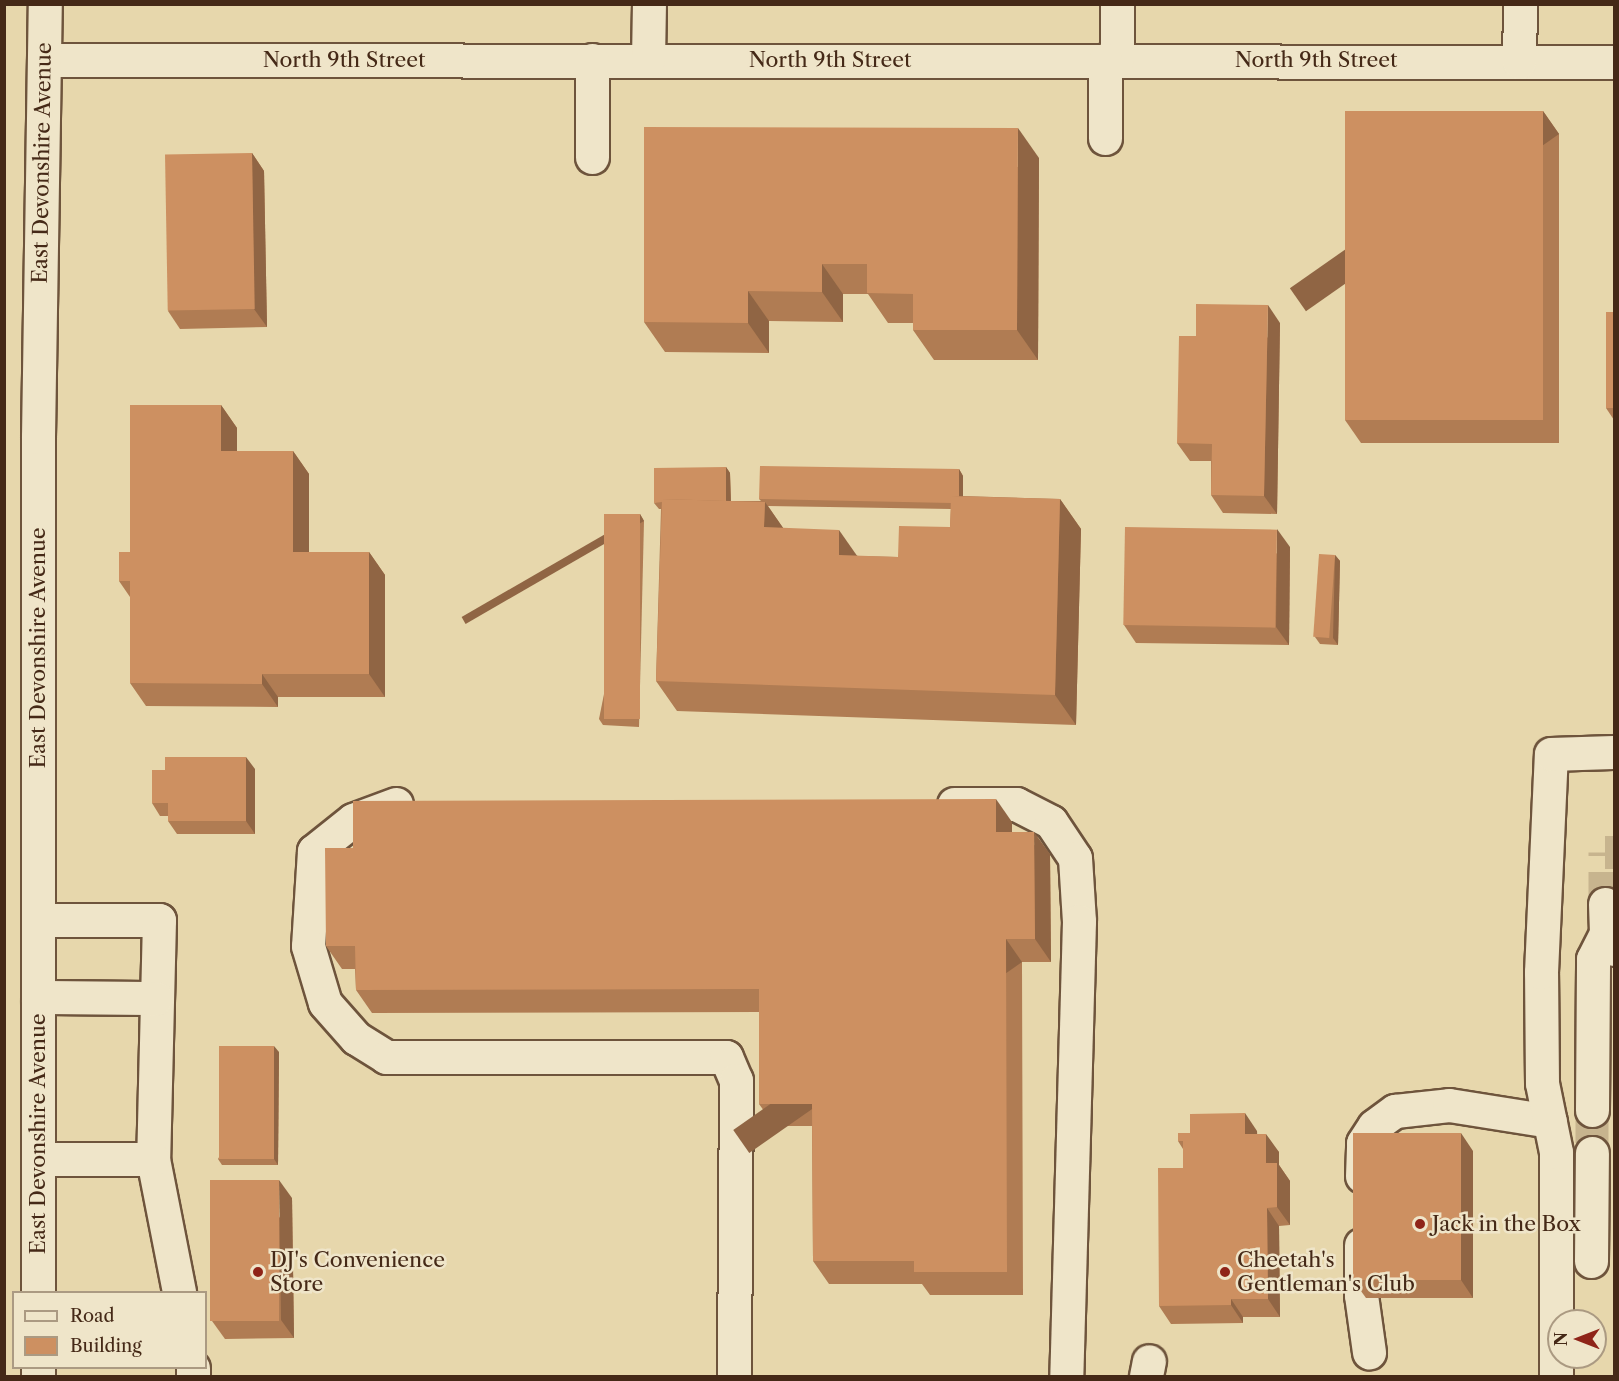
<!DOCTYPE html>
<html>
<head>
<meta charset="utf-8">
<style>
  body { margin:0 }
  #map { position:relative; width:1619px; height:1381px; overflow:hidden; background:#e7d7ac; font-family:"Libre Caslon Text",serif }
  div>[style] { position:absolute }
  .minor-tunnel>* { height:33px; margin-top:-16.5px; transform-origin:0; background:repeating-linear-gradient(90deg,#c7b48e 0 33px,transparent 0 49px) }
  .roads { filter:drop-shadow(2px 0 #6e543c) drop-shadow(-2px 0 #6e543c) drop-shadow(0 2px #6e543c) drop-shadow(0 -2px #6e543c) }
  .minor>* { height:33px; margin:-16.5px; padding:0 16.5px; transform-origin:16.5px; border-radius:16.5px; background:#efe5c9 }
  .wall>* { inset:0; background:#b07c53 }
  .shaded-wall>* { inset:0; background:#906544; transform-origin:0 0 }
  .building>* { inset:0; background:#cd9061; transform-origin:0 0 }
  .dots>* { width:16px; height:16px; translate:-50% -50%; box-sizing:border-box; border:3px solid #efe5c9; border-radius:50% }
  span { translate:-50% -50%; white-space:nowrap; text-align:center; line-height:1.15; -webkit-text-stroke:5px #efe5c9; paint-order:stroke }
  .street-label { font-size:21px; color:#452917 }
  .poi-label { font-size:21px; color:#452917 }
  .left { translate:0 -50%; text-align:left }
  .frame { position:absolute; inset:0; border:6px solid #452917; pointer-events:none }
  .legend { position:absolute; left:12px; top:1291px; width:195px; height:78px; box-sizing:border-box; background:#efe5c9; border:2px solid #ab9a82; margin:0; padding:8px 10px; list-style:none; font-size:18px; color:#452917 }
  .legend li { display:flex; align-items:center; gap:12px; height:30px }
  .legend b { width:30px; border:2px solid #ab9a82 }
  .north { position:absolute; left:1547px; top:1309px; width:60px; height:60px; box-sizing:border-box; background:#efe5c9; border:2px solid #ab9a82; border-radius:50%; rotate:270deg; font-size:16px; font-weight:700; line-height:24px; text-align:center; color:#452917 }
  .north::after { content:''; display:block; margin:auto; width:21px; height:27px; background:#8f2418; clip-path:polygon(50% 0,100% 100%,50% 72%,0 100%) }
</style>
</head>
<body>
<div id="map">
  <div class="minor-tunnel">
    <div style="left:1605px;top:904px;width:52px;rotate:-90deg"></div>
    <div style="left:1605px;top:852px;width:9px"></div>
    <div style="left:1592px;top:1110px;width:43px;rotate:90deg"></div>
  </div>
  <div class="roads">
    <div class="minor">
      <div style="left:45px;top:60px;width:1569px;rotate:0.07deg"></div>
      <div style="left:648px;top:60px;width:56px;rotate:-89deg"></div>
      <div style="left:1117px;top:60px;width:56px;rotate:-90deg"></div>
      <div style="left:1519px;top:62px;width:58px;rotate:-89deg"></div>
      <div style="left:1105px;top:138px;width:78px;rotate:-90deg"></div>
      <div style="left:592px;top:157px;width:97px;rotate:-90deg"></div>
      <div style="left:396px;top:804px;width:46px;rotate:159.6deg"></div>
      <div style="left:353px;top:820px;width:50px;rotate:141.5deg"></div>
      <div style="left:314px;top:851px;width:95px;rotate:93.6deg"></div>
      <div style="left:308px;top:946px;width:59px;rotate:73.4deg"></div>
      <div style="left:325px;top:1003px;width:47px;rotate:48.5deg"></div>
      <div style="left:356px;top:1038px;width:36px;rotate:32deg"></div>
      <div style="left:386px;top:1057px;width:340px"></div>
      <div style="left:726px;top:1057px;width:25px;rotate:67deg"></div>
      <div style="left:736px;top:1080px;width:296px;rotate:90.4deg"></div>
      <div style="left:954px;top:804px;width:62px"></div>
      <div style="left:1016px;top:804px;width:39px;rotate:27deg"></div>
      <div style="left:1051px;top:822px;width:43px;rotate:56.3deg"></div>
      <div style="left:1075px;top:858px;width:63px;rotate:86.4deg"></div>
      <div style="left:1079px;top:921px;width:455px;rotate:91.6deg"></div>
      <div style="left:1605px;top:904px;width:30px;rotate:88deg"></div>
      <div style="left:1606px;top:934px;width:17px;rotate:62deg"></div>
      <div style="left:38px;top:920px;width:121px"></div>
      <div style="left:159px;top:920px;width:239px;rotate:91.4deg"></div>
      <div style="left:153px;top:1159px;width:136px;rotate:78.9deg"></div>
      <div style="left:38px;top:997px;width:118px;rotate:0.5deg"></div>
      <div style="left:1592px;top:1110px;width:151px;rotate:-89.6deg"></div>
      <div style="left:1593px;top:959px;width:28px;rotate:-63deg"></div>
      <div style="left:38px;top:1159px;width:115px"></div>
      <div style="left:1362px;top:1176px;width:33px;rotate:-88deg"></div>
      <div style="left:1363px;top:1143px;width:20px;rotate:-57deg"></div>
      <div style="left:1374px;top:1126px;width:26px;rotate:-36deg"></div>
      <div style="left:1395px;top:1111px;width:54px;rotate:-6.3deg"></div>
      <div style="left:1449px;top:1105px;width:102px;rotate:9deg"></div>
      <div style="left:1361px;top:1245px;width:50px;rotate:90deg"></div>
      <div style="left:1361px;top:1295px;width:58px;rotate:82deg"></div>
      <div style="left:1591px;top:1261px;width:108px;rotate:-89.5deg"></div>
      <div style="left:38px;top:1292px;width:855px;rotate:-90deg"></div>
      <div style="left:38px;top:437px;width:433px;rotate:-89.1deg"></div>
      <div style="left:38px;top:1368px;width:8px;rotate:90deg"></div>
      <div style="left:193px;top:1368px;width:8px;rotate:90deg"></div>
      <div style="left:1146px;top:1376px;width:15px;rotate:-79deg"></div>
      <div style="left:1556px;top:1376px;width:224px;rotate:-90deg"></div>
      <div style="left:1556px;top:1152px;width:70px;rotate:-101.5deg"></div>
      <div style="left:1542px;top:1083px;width:111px;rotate:-90.5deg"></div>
      <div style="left:1541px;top:972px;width:218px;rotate:-87.4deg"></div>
      <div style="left:1551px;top:754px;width:63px;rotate:-1.8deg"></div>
    </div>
  </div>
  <div class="wall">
    <div style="clip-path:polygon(1543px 111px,1559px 134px,1559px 443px,1361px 443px,1345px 420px)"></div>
    <div style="clip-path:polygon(252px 153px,264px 171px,267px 327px,180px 329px,168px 311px)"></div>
    <div style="clip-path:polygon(1039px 158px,1038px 360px,934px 360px,913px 330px,913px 323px,888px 323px,868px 294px,843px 294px,843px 322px,769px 321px,769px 353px,665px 352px,644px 322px)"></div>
    <div style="clip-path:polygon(1614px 312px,1614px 420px,1606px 408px)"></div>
    <div style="clip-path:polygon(1280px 323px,1277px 514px,1223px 513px,1211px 495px,1211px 461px,1190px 461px,1177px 443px)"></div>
    <div style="clip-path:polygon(221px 405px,237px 428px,237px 451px,293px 451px,309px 474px,309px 552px,369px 552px,385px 575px,385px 697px,278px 697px,278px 707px,146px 706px,130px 683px,130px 597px,119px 581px,130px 552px)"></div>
    <div style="clip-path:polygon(evenodd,726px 467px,730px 473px,731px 501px,761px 501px,759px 499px,959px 469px,963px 476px,963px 496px,1060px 499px,1081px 529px,1076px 725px,677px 711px,656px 681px,661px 509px,659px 509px,654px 503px,726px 467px,768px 506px,951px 509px,950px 527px,898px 557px,858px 556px,783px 528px,768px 506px)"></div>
    <div style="clip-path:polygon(640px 514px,644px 521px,639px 727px,603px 725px,599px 719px)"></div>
    <div style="clip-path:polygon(1290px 547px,1289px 645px,1136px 643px,1124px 625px)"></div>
    <div style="clip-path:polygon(1335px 555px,1340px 561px,1338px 645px,1320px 644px,1315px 637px)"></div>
    <div style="clip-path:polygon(255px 769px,255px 834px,177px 834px,168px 821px,168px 816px,160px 816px,152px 803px,165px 770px)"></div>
    <div style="clip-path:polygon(1012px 822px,1012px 832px,1050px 854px,1051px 962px,1022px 962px,1023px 1295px,930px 1295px,922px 1284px,829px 1284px,813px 1261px,812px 1126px,775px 1126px,759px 1104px,759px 1012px,372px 1013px,356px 990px,355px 969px,342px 969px,326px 946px,353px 848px)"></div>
    <div style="clip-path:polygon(279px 1052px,278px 1165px,222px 1165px,218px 1159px)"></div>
    <div style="clip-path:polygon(1257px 1131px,1257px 1134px,1279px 1152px,1279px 1165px,1290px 1181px,1290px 1225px,1279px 1226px,1280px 1317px,1243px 1317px,1243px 1323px,1171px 1324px,1159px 1306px,1183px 1168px,1183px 1149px,1178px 1141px,1190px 1133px)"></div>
    <div style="clip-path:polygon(1473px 1151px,1473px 1298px,1366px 1298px,1353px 1280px)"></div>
    <div style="clip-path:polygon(292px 1198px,294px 1338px,225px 1339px,212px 1321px)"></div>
  </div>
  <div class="shaded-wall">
    <div style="left:1543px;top:111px;width:28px;height:309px;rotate:55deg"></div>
    <div style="clip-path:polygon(1018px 128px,1039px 158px,1038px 360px,1017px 330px)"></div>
    <div style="clip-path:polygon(252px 153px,264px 171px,267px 327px,254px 309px)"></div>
    <div style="clip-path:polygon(822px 264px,843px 294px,843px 322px,822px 292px)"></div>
    <div style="clip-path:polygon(748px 291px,769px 321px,769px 353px,748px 323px)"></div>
    <div style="clip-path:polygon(1268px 305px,1280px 323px,1277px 514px,1264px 496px)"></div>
    <div style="clip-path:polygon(221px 405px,237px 428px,237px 474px,221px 451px)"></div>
    <div style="clip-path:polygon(293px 451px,309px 474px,309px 575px,293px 552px)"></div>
    <div style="clip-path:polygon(726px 467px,730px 473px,731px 507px,726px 501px)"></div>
    <div style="clip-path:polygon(959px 469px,963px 476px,963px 509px,959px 503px)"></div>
    <div style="clip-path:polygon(1060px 499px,1081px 529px,1076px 725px,1055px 695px)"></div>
    <div style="clip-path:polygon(765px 502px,786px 532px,764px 527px)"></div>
    <div style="left:640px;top:514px;width:8px;height:206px;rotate:60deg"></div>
    <div style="clip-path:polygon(1277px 529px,1290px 547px,1289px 645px,1276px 627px)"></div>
    <div style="clip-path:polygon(839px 530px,860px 560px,839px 555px)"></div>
    <div style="clip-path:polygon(369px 552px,385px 575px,385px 697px,369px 674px)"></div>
    <div style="clip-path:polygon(1335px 555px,1340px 561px,1338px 645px,1333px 638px)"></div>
    <div style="clip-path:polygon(262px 674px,278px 697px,278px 707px,262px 684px)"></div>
    <div style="clip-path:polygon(246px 757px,255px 769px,255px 834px,246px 821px)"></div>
    <div style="clip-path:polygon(996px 799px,1012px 822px,1012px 854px,996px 832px)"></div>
    <div style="clip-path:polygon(1034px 832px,1050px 854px,1051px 962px,1035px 939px)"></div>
    <div style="left:1006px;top:939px;width:28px;height:333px;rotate:55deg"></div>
    <div style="clip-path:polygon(274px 1046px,279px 1052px,278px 1165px,274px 1159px)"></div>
    <div style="clip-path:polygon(1245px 1113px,1257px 1131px,1258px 1152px,1245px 1134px)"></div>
    <div style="clip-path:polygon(1461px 1133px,1473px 1151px,1473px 1298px,1461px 1280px)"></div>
    <div style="clip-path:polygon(1266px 1134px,1279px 1152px,1279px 1165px,1290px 1181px,1290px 1225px,1277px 1207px,1266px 1163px)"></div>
    <div style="clip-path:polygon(279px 1180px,292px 1198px,294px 1338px,281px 1320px)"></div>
    <div style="clip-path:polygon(1267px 1208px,1279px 1226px,1280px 1317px,1268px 1299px)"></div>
    <div style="clip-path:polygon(1231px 1299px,1243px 1317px,1243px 1323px,1231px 1305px)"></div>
  </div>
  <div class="building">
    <div style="left:1345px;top:111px;width:198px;height:309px"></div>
    <div style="clip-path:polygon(644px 127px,1018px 128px,1017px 330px,913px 330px,913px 294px,867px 293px,867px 264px,822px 264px,822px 292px,748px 291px,748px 323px,644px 322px)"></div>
    <div style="left:252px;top:153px;width:156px;height:87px;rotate:89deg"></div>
    <div style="clip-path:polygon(1196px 304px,1268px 305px,1264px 496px,1211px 495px,1212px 444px,1177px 443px,1179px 336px,1196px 336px)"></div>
    <div style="left:1606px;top:312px;width:8px;height:96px"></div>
    <div style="clip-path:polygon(130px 405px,221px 405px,221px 451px,293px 451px,293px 552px,369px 552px,369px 674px,262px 674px,262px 684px,130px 683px,130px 581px,119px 581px,119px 552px,130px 552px)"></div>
    <div style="clip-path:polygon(760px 466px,959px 469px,959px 496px,951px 496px,951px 503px,759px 499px)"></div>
    <div style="clip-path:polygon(726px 467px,726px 501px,662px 499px,662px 502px,654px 503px,654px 468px)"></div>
    <div style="clip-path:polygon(951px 496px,1060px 499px,1055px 695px,656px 681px,662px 499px,765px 502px,764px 527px,839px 530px,839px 555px,898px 557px,899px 526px,950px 527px)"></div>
    <div style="left:604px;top:514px;width:36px;height:205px"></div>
    <div style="left:1125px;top:527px;width:152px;height:98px;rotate:1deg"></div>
    <div style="left:1319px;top:554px;width:16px;height:83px;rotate:4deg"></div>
    <div style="clip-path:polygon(165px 757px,246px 757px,246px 821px,168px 821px,168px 803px,152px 803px,152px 770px,165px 770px)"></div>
    <div style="clip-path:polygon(996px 799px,996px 832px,1034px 832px,1035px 939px,1006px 939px,1007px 1272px,914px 1272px,914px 1261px,813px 1261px,812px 1104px,759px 1104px,759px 989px,356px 990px,355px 946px,326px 946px,325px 848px,353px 848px,353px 801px)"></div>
    <div style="left:219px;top:1046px;width:55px;height:113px"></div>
    <div style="clip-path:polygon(1245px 1113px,1245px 1134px,1266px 1134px,1266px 1163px,1277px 1163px,1277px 1207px,1267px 1208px,1268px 1299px,1231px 1299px,1231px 1305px,1159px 1306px,1158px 1168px,1183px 1168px,1183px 1141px,1178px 1141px,1178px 1133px,1190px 1133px,1190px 1114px)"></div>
    <div style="left:1353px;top:1133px;width:108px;height:147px"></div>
    <div style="left:210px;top:1180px;width:69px;height:141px"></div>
  </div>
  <div class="dots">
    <div style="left:1420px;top:1224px;background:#8f2418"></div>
    <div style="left:258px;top:1272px;background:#8f2418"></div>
    <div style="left:1225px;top:1272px;background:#8f2418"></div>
  </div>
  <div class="street-label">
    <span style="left:344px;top:60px">North 9th Street</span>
    <span style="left:830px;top:60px">North 9th Street</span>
    <span style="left:1316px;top:60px">North 9th Street</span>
    <span style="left:42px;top:163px;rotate:-89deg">East Devonshire Avenue</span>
    <span style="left:38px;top:648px;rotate:-90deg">East Devonshire Avenue</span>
    <span style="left:38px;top:1134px;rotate:-90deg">East Devonshire Avenue</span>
  </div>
  <div class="poi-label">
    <span class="left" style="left:1432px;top:1224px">Jack in the Box</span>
    <span class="left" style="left:270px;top:1272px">DJ's Convenience<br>Store</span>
    <span class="left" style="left:1237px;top:1272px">Cheetah's<br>Gentleman's Club</span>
  </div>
  <div class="frame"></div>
  <ul class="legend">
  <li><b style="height:8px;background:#efe5c9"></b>Road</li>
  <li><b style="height:16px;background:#cd9061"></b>Building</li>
  </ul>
  <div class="north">N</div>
</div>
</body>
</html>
